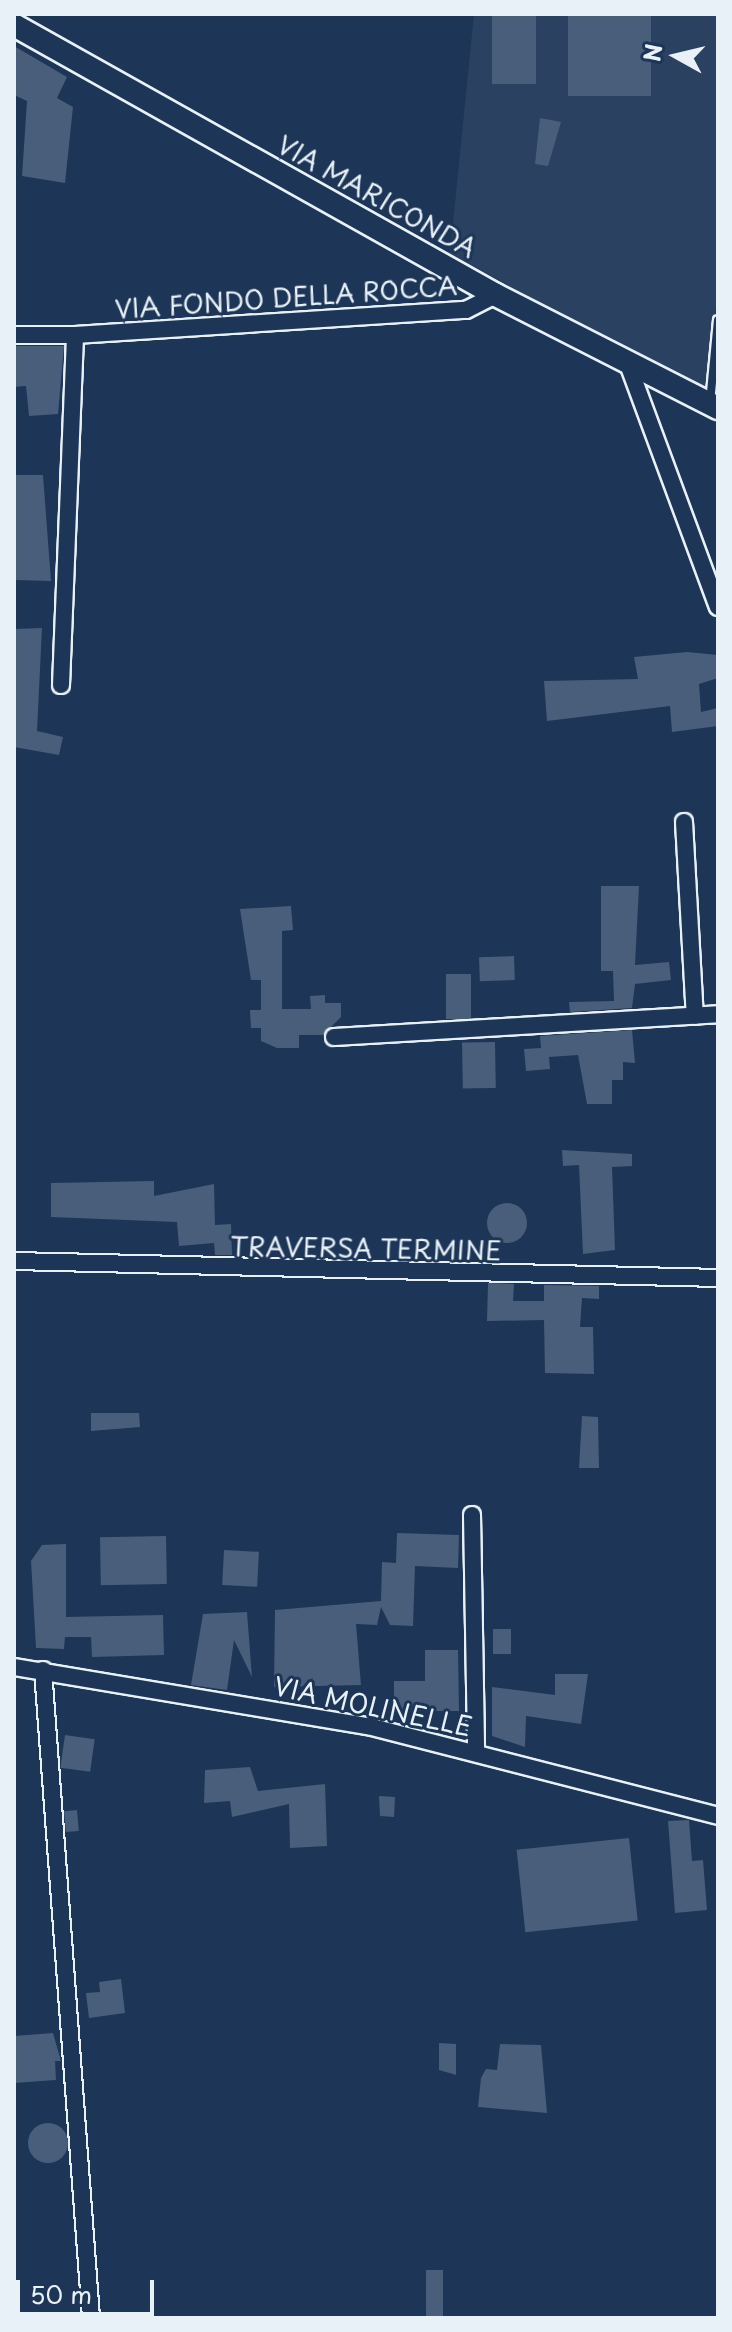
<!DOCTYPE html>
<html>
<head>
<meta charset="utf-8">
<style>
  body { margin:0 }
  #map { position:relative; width:732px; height:2332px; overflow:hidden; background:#1d3557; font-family:"Playpen Sans",sans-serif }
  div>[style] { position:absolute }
  .built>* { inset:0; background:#2a4162 }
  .building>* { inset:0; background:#495e7a; transform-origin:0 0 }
  .round { border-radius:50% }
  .roads { filter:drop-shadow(2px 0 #e8f1f8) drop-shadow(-2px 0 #e8f1f8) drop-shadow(0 2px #e8f1f8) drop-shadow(0 -2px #e8f1f8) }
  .lane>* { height:8px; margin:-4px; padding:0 4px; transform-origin:4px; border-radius:4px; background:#1d3557 }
  .street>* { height:16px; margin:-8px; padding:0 8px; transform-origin:8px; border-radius:8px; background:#1d3557 }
  .secondary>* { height:22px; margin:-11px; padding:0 11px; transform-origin:11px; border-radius:11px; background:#1d3557 }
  span { translate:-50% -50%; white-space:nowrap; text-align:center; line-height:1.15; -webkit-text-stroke:6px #1d3557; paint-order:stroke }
  .street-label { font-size:26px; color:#e8f1f8 }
  .frame { position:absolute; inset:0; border:16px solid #e8f1f8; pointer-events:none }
  .north { position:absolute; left:636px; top:16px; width:80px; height:80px; -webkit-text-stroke:6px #1d3557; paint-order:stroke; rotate:278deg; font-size:22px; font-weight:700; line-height:32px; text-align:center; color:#e8f1f8 }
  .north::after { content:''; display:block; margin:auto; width:28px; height:36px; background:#e8f1f8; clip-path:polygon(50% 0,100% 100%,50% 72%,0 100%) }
  .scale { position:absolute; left:16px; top:2280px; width:138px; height:36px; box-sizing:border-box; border:4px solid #e8f1f8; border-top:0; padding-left:10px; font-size:24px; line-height:28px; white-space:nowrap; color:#e8f1f8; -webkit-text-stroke:6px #1d3557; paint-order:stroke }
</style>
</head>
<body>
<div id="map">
  <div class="built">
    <div style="clip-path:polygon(474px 14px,718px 14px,718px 290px,706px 394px,450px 253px)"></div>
  </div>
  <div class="building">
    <div style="left:492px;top:14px;width:44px;height:70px"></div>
    <div style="left:568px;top:14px;width:83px;height:82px"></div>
    <div style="clip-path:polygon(14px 46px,67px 77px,57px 98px,73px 107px,65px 183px,22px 176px,27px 101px,14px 95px)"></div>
    <div style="clip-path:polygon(540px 118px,561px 122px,548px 166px,535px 164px)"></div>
    <div style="clip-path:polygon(14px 346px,64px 346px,58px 414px,29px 416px,26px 386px,14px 387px)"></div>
    <div style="clip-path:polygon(14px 475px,43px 475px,51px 581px,14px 580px)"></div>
    <div style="clip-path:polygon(42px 628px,37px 731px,63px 737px,59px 755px,14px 747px,14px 629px)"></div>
    <div style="clip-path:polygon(687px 652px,718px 655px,718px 678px,699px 684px,701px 712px,718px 708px,718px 726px,672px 732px,670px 706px,547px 721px,544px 681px,638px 679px,634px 657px)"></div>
    <div style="clip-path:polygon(601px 886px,639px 886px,635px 965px,669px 962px,671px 980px,635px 984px,632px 1008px,570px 1012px,569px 1002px,614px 1001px,613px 971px,601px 971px)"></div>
    <div style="clip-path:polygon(291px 906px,293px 930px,282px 931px,282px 1009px,311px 1009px,310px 996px,325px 995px,325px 1003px,341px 1003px,341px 1017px,323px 1035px,299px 1035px,299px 1048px,277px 1048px,261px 1041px,261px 1028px,251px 1028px,250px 1010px,261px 1010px,261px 980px,251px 980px,240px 909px)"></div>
    <div style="left:514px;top:956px;width:24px;height:35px;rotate:88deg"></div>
    <div style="left:446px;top:974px;width:25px;height:45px"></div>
    <div style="clip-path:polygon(632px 1030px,635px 1063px,623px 1062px,623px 1080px,612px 1080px,612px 1104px,587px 1104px,578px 1055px,549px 1057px,550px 1069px,526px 1071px,524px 1049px,541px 1048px,540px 1036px)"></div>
    <div style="left:495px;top:1042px;width:46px;height:33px;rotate:89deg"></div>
    <div style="clip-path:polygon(562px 1150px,632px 1154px,632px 1166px,612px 1167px,615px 1250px,583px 1254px,579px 1165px,563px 1166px)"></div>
    <div style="clip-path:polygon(154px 1181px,154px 1196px,214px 1184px,215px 1225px,231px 1224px,232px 1255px,215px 1255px,214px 1243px,179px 1246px,177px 1222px,51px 1217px,51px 1183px)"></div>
    <div class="round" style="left:487px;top:1203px;width:40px;height:40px"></div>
    <div style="clip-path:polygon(488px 1283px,514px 1284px,513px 1301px,544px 1301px,544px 1285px,599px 1286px,599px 1299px,582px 1298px,580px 1327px,593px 1327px,594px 1374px,545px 1373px,544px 1320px,487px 1321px)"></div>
    <div style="clip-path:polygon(91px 1413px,139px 1413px,140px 1427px,91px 1431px)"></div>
    <div style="clip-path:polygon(582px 1416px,598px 1417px,599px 1468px,579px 1468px)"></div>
    <div style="clip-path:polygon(397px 1533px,459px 1535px,458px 1568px,415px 1566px,413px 1626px,390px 1625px,381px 1607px,377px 1625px,356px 1624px,361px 1685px,274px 1687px,275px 1610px,381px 1601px,382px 1562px,396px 1563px)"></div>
    <div style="left:166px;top:1536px;width:48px;height:66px;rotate:89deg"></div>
    <div style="clip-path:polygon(66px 1544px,66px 1617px,163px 1615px,164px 1655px,92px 1657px,91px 1637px,65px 1637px,64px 1649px,36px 1648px,31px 1561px,42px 1545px)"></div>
    <div style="left:224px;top:1550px;width:35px;height:35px;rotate:3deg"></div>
    <div style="clip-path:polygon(247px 1612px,252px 1677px,234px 1640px,227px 1690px,191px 1685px,203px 1614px)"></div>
    <div style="left:493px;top:1629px;width:18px;height:25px"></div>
    <div style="clip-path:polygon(425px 1650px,458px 1650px,459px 1711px,394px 1711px,394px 1681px,425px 1681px)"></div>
    <div style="clip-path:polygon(555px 1674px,588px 1674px,581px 1724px,526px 1716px,525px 1747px,492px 1736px,492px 1687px,555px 1695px)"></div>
    <div style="left:65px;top:1735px;width:30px;height:33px;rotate:8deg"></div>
    <div style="clip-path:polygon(250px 1767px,258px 1791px,325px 1784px,327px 1846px,290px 1848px,289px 1804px,232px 1817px,230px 1801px,204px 1803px,205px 1770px)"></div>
    <div style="clip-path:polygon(379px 1796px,395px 1797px,394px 1817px,380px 1816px)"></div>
    <div style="left:77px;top:1810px;width:21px;height:13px;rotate:85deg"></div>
    <div style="clip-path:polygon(689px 1820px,692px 1861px,703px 1860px,707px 1910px,675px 1913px,668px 1821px)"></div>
    <div style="left:629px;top:1838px;width:83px;height:113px;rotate:84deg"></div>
    <div style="clip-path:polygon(121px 1979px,125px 2013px,89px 2018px,86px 1993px,100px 1992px,99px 1982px)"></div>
    <div style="clip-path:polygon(53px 2033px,61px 2061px,55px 2061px,56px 2080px,14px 2083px,14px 2036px)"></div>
    <div style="clip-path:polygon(439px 2043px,456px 2044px,456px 2075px,439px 2070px)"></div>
    <div style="clip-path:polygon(500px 2044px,541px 2045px,547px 2113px,478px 2107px,481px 2078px,486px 2069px,497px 2070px)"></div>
    <div class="round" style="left:28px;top:2123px;width:40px;height:40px"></div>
    <div style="left:426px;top:2270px;width:17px;height:48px"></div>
  </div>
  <div class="roads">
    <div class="lane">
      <div style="left:710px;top:403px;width:83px;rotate:-84.5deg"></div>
    </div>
    <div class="street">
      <div style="left:14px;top:335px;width:61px"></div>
      <div style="left:628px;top:364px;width:259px;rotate:69.7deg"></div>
      <div style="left:61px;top:685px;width:350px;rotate:-87.7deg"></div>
      <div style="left:75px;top:335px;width:392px;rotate:-3.7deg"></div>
      <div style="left:466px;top:310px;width:34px;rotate:-27deg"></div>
      <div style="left:684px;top:822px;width:194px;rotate:86.8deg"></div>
      <div style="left:334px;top:1037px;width:385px;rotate:-3.4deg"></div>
      <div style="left:14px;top:1261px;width:704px;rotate:1.38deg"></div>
      <div style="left:472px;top:1515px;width:237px;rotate:89deg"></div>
      <div style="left:14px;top:1667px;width:359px;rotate:9.5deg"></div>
      <div style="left:368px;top:1726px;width:361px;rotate:14.4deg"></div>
      <div style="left:43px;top:1670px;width:650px;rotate:85.76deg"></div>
    </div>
    <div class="secondary">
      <div style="left:14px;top:25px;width:552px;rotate:29.26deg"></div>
      <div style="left:496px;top:295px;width:249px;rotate:27deg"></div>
    </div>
  </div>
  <div class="street-label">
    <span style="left:377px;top:196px;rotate:29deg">VIA MARICONDA</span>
    <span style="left:286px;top:297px;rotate:-4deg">VIA FONDO DELLA ROCCA</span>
    <span style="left:366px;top:1248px;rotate:1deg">TRAVERSA TERMINE</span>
    <span style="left:373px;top:1706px;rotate:12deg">VIA MOLINELLE</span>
  </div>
  <div class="frame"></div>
  <div class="north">N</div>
  <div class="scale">50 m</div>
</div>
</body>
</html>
